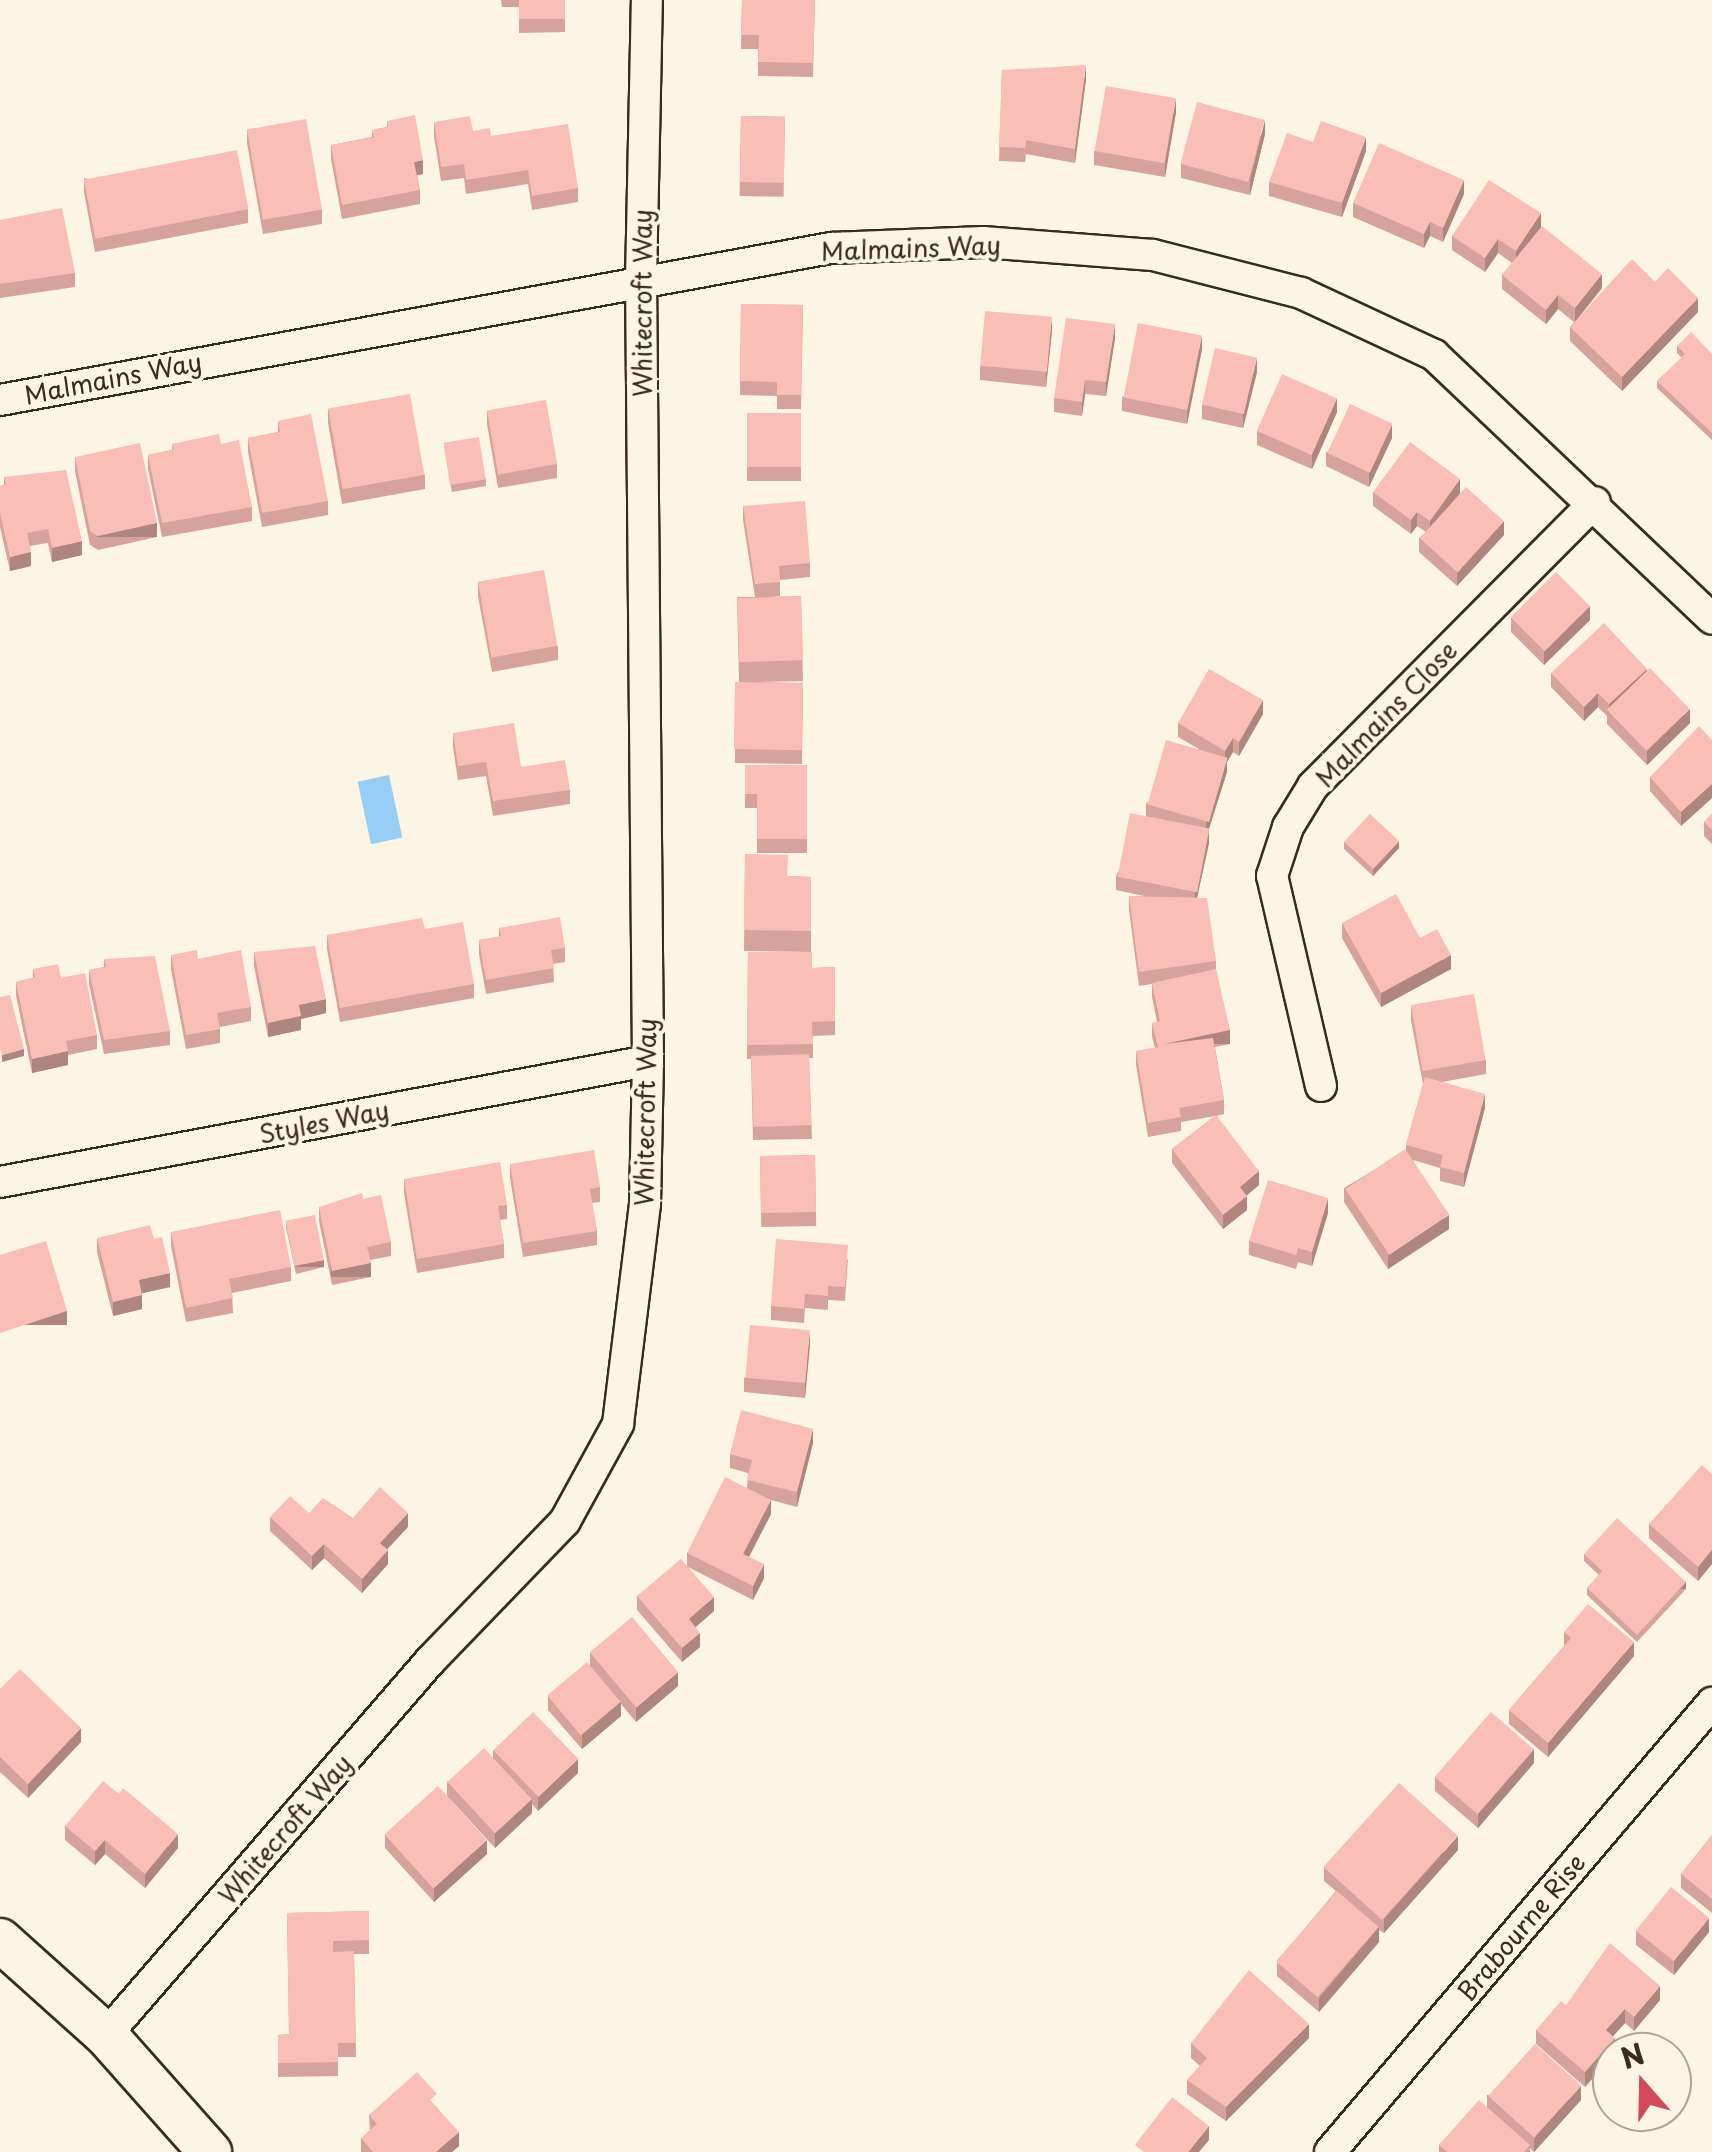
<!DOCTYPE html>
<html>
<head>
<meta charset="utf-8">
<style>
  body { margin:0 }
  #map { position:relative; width:1712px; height:2152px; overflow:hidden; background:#fcf5e5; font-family:"Playpen Sans",sans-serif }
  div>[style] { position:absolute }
  .water>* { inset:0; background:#96cef5; transform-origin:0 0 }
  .roads { filter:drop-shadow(2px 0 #3b2a1e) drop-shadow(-2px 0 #3b2a1e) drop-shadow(0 2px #3b2a1e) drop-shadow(0 -2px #3b2a1e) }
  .street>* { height:30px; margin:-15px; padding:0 15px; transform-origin:15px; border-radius:15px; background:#fcf5e5 }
  .secondary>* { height:42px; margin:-21px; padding:0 21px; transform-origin:21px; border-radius:21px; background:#fcf5e5 }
  .wall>* { inset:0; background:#d6a39c; transform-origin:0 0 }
  .shaded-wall>* { inset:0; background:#ae857f; transform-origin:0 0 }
  .building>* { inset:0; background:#f9beb5; transform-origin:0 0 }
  span { translate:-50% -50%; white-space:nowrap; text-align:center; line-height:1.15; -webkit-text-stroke:8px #fcf5e5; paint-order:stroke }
  .street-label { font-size:25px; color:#3b2a1e }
  .north { position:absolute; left:1592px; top:2032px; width:100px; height:100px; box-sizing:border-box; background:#fcf5e5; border:2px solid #afa495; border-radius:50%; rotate:340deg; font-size:28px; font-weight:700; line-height:40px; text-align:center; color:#3b2a1e }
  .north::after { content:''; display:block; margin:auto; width:35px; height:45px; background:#d1495b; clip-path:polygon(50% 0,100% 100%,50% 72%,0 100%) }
</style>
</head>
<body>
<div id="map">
  <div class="water">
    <div style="left:389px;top:775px;width:64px;height:32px;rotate:78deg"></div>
  </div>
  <div class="roads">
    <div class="street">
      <div style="left:0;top:400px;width:845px;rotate:-10.37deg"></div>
      <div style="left:831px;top:248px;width:152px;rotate:-2.3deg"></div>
      <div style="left:983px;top:242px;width:170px;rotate:4.4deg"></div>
      <div style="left:1153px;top:255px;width:153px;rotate:14.4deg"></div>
      <div style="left:1301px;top:293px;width:147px;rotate:25deg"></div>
      <div style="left:1434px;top:355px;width:383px;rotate:43.5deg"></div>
      <div style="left:1321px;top:1086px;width:216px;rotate:-103.1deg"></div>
      <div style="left:1272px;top:876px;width:52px;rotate:-71.9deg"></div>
      <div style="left:1288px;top:827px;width:48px;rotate:-58.6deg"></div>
      <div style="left:1313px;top:786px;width:400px;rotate:-45.2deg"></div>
      <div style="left:0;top:1182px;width:659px;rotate:-10.58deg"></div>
      <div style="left:106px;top:2035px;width:495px;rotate:-49.1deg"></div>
      <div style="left:430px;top:1661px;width:194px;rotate:-46deg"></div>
      <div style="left:565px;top:1521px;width:111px;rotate:-61.3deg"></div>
      <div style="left:618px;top:1424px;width:222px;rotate:-83deg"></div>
      <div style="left:645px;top:1204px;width:143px;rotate:-88.8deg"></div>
      <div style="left:648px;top:1061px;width:780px;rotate:-90.51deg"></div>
      <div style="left:641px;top:281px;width:281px;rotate:-88.8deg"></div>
      <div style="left:1330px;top:2152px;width:590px;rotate:-49.61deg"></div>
    </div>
    <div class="secondary">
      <div style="left:0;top:1940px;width:142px;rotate:41.9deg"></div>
      <div style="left:106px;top:2035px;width:157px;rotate:48.4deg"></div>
    </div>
  </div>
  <div class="wall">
    <div style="clip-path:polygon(501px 0,565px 0,565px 32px,519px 33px,519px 7px,502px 7px)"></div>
    <div style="clip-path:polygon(742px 0,815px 0,813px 77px,758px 76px,758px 49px,741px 49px)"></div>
    <div style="clip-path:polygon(1002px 70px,1086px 79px,1075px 163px,1026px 154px,1025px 162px,999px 161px)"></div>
    <div style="clip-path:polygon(1176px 112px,1165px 177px,1094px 165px,1094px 151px)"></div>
    <div style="left:741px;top:116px;width:44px;height:80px;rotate:1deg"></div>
    <div style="clip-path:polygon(387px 121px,423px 174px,417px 175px,420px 190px,420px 204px,342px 219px,331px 159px,331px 145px,372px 137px,372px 130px,387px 127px)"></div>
    <div style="clip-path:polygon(434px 122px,491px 136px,578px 188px,578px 202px,532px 210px,528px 184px,466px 194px,464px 178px,441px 181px,434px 136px)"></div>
    <div style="clip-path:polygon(247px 129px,322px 210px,322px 224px,263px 234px,247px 143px)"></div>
    <div style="clip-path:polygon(1265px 134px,1250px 195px,1181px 178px,1181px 164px)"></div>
    <div style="clip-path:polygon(1313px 142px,1366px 151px,1342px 217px,1269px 196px,1269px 182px)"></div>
    <div style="clip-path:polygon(84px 178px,248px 209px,248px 223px,95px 252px,84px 192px)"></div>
    <div style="clip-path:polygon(1464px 194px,1443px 242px,1430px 236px,1424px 248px,1353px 217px,1353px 203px)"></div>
    <div style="clip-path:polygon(0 220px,75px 273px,75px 287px,0 298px)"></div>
    <div style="clip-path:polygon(1541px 227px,1602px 288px,1578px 318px,1655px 282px,1698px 312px,1622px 391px,1570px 341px,1570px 327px,1574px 322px,1558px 309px,1546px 324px,1502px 289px,1502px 275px,1512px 263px,1498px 253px,1485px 272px,1452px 250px,1452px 236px)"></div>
    <div style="clip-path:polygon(741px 304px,803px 305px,801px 409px,777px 409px,777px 396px,740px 395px)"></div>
    <div style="clip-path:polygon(1052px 331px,1046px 387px,980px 380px,980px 366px)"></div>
    <div style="clip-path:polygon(1115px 338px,1106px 396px,1085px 394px,1082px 416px,1054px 412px,1054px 398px)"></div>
    <div style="clip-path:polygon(1677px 346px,1712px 354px,1712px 440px,1657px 388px,1657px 381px,1682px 358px,1677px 353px)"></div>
    <div style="clip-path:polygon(1202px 349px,1187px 424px,1122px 411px,1122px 397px)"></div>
    <div style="clip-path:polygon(1257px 372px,1243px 428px,1202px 419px,1202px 405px)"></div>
    <div style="clip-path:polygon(328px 409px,425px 475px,425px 489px,342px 504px,328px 423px)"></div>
    <div style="clip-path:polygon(487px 410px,557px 464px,557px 478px,498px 488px,487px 424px)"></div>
    <div style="clip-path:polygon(1337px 412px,1312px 469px,1257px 445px,1257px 431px)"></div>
    <div style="left:801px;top:413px;width:68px;height:54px;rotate:90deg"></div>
    <div style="clip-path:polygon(278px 421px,328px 501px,328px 515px,262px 527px,248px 452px,248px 438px,278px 432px)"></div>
    <div style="clip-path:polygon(1392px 438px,1369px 487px,1326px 466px,1326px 452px)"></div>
    <div style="clip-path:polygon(172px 444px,221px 444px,252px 507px,252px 521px,162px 537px,148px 469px,148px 455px,172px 450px)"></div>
    <div style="clip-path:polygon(444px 444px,486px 479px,486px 486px,452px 492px)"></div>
    <div style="clip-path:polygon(75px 457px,157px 537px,98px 550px,90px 545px,75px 471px)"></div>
    <div style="clip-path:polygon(4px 477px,82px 555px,52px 562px,48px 543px,30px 546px,31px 566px,10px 571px,0 527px,0 486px,4px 485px)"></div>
    <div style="clip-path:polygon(1373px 492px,1460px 493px,1504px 535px,1457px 586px,1419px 552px,1419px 538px,1426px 532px,1417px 526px,1411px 534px,1373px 506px)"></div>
    <div style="clip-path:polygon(743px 506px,810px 563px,810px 577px,780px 580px,780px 596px,770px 597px,801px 596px,803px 681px,757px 682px,803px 683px,802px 764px,735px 763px,735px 682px,739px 682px,737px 597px,755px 597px,743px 520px)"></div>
    <div style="clip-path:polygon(478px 582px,558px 646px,558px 660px,492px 672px,478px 596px)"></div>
    <div style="clip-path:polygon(1511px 618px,1590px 620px,1544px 665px,1511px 632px)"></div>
    <div style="clip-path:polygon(1647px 672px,1690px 723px,1647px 765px,1607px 724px,1607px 716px,1598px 707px,1584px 721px,1551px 687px,1551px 673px)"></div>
    <div style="clip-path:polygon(1263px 714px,1239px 756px,1233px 752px,1227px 762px,1227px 772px,1209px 829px,1209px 843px,1197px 898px,1216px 961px,1216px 969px,1230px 1044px,1215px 1047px,1224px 1100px,1224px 1114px,1216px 1116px,1259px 1185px,1247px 1195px,1247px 1210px,1223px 1229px,1172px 1163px,1172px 1149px,1215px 1116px,1181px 1122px,1181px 1131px,1148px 1137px,1136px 1065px,1136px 1051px,1155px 1048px,1152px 1037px,1152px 1023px,1157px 1022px,1152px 997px,1152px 984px,1139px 986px,1129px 910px,1129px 896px,1144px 896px,1116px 890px,1116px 876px,1146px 816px,1146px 804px,1199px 749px,1178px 737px,1178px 723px)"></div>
    <div style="clip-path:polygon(453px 733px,570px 790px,570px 804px,493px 816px,486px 776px,458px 780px,453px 747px)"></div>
    <div style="clip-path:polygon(1712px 740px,1712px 798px,1681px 826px,1650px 791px,1650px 777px)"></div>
    <div style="clip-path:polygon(745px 765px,807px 765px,807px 853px,757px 853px,757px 808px,745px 808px)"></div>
    <div style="clip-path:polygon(1712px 814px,1712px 844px,1704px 836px,1704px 822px)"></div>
    <div style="clip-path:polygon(1344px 842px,1399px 848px,1373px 876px,1344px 849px)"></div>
    <div style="clip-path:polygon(745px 854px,788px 876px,811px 877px,811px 952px,812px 968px,835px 967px,835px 1035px,813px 1036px,813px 1058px,809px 1058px,812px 1139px,753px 1140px,751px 1059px,747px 1059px,748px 952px,809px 952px,744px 951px)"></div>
    <div style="clip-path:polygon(1342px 923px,1420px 938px,1451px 969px,1381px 1007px,1342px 938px)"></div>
    <div style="clip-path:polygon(499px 928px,565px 948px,565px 962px,553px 964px,554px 982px,486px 994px,479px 954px,479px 940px,499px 937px)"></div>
    <div style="clip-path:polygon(425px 929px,474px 984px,474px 998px,340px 1022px,327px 949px,327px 935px)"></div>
    <div style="clip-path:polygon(254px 952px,326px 1013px,301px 1019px,301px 1030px,268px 1037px,254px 966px)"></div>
    <div style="clip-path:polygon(171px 955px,198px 959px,251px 1007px,251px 1021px,220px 1027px,220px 1043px,186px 1049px,171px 969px)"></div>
    <div style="clip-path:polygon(104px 959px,170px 1031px,170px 1045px,104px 1054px,89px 984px,89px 970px,104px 967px)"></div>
    <div style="clip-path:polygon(33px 969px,61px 978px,97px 1035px,97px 1049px,68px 1055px,68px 1065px,32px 1073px,16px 996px,16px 982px,33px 978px)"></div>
    <div style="clip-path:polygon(1411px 1006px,1486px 1060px,1486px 1074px,1442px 1082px,1485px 1108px,1464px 1187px,1440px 1181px,1440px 1168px,1413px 1160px,1449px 1229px,1388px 1269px,1344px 1202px,1344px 1188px,1406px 1151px,1406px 1145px,1423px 1084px,1411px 1020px)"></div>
    <div style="left:815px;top:1155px;width:71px;height:55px;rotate:89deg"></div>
    <div style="clip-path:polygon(510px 1164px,600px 1187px,600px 1202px,592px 1203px,597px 1231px,597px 1245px,523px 1257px,510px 1178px)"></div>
    <div style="clip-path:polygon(404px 1179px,507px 1205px,507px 1219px,500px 1220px,504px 1244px,504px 1258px,417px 1273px,404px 1193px)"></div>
    <div style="clip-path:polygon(363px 1199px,391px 1242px,391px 1256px,370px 1260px,371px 1277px,332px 1285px,319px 1221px,319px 1207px)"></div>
    <div style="clip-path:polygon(1328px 1213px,1312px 1266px,1298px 1262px,1296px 1269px,1249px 1255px,1249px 1241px)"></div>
    <div style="clip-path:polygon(286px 1221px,324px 1267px,296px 1274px,286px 1228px)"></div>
    <div style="clip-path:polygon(171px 1232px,291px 1267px,291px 1281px,232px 1293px,233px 1313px,186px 1322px,171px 1246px)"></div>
    <div style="clip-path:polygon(97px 1238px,154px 1239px,170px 1287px,142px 1293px,142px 1309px,113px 1316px,97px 1252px)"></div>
    <div style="clip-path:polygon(848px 1259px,845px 1301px,828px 1300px,828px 1310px,805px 1308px,804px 1323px,771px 1320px,771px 1306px)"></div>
    <div style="clip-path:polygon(810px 1344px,805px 1398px,744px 1392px,744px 1378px)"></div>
    <div style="clip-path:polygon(813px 1443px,797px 1507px,771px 1500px,771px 1514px,749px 1557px,764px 1578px,753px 1600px,688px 1567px,714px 1611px,695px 1627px,700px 1647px,682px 1662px,637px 1610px,637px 1596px,687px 1566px,687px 1553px,747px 1488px,748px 1473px,730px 1468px,730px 1454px)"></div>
    <div style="clip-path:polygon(1712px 1474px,1712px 1564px,1698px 1581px,1649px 1538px,1649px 1524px)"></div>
    <div style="clip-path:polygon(309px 1513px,353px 1518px,408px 1527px,387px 1549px,388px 1564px,362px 1593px,324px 1558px,312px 1570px,270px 1531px,270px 1517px)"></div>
    <div style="clip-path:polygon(1584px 1554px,1686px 1589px,1637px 1642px,1587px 1595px,1587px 1588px,1599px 1575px,1584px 1561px)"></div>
    <div style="clip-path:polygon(1564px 1632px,1634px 1656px,1548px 1757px,1509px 1724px,1509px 1710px,1564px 1646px)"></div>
    <div style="clip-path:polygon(590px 1652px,678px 1686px,636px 1722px,621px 1704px,621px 1716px,582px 1749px,548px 1710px,548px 1696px,590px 1666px)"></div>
    <div style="clip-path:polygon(0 1689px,81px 1742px,28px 1798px,0 1772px)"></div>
    <div style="clip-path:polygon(493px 1750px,578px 1773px,538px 1811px,532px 1804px,532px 1813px,495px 1848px,450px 1799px,487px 1854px,434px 1902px,385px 1848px,385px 1834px,447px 1796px,447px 1782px,493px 1758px)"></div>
    <div style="clip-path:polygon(1534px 1763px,1478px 1828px,1435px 1791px,1435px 1777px)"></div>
    <div style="clip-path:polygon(65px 1826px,178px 1848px,145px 1888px,105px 1854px,95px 1865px,65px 1840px)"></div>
    <div style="clip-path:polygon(1712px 1835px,1712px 1913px,1681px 1888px,1681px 1874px)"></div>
    <div style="clip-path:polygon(1458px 1850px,1384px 1933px,1379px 1930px,1379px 1942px,1319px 2012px,1277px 1976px,1277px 1962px,1336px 1891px,1324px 1881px,1324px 1867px)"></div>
    <div style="clip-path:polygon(369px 1911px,369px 1954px,354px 1954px,356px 2057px,338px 2057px,338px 2076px,278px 2077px,278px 2035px,289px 2034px,287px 1913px)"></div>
    <div style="clip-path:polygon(1636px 1931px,1709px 1932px,1674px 1975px,1636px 1945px)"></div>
    <div style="clip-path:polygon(1660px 2000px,1634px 2031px,1625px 2023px,1613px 2036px,1615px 2052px,1585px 2087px,1536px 2044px,1536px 2030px,1566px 2005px)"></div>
    <div style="clip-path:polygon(1309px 2038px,1226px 2121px,1187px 2094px,1187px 2080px,1200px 2066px,1191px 2058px,1191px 2043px)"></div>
    <div style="clip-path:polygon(1487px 2095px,1581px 2100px,1534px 2152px,1530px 2148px,1530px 2152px,1439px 2152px,1439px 2145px,1487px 2107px)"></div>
    <div style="clip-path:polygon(437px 2107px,459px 2146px,452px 2152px,361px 2152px,361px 2138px,370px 2131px,369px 2115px)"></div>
  </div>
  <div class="shaded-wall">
    <div style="clip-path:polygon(1086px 65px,1086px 79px,1075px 163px,1075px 149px)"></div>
    <div style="clip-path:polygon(1176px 98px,1176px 112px,1165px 177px,1165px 163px)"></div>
    <div style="clip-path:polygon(1265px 120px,1265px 134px,1250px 195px,1250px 181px)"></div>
    <div style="clip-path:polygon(1366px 137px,1366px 151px,1342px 217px,1342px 203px)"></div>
    <div style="clip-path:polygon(423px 160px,423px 174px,414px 176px,414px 162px)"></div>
    <div style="clip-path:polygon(1464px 180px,1464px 194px,1443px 242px,1443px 228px)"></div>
    <div style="clip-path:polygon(1541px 213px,1541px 228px,1516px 265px,1516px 251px)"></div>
    <div style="clip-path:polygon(1430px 222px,1430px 236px,1424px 248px,1424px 234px)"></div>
    <div style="clip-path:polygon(1498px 239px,1498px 253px,1485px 272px,1485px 258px)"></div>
    <div style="clip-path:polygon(1602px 274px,1602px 288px,1575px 322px,1575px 308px)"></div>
    <div style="clip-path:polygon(1558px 295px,1558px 309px,1546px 324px,1546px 310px)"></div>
    <div style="clip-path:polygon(1698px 298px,1698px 312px,1622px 391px,1622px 377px)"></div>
    <div style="clip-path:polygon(1052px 317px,1052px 331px,1046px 387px,1046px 373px)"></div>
    <div style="clip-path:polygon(1115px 324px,1115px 338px,1106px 396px,1106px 382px)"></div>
    <div style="clip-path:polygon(1202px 335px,1202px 349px,1187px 424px,1187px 410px)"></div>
    <div style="clip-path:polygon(1257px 358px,1257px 372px,1243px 428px,1243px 414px)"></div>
    <div style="clip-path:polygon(1085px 380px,1085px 394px,1082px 416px,1082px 402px)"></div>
    <div style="clip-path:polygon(1337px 398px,1337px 412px,1312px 469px,1312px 455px)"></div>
    <div style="clip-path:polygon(1392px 424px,1392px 438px,1369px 487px,1369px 473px)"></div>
    <div style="clip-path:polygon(1460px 479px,1460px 493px,1430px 535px,1430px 521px)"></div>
    <div style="clip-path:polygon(1417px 512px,1417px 526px,1411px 534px,1411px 520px)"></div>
    <div style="clip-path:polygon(1504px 521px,1504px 535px,1457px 586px,1457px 572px)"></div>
    <div style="left:157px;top:523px;width:14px;height:60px;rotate:90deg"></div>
    <div style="clip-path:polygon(82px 541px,82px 555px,52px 562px,52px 548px)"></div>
    <div style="clip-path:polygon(31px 552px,31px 566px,10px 571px,10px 557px)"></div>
    <div style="clip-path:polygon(1590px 606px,1590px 620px,1544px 665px,1544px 651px)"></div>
    <div style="clip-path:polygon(1647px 669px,1647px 683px,1609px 712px,1609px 704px)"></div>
    <div style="clip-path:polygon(1598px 693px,1598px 707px,1584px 721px,1584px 707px)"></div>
    <div style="clip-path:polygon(1263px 700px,1263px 714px,1239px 756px,1239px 742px)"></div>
    <div style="clip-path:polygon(1690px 709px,1690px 723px,1647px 765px,1647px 751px)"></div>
    <div style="clip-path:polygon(1233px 738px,1233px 752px,1227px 762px,1227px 772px,1206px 838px,1206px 824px,1225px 763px,1225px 751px)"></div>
    <div style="clip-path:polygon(1712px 784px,1712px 798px,1681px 826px,1681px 812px)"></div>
    <div style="clip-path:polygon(1209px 829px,1209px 843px,1195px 907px,1195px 893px)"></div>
    <div style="clip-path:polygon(1399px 841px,1399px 848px,1373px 876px,1373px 868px)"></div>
    <div style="clip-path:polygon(1451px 955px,1451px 969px,1381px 1007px,1381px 993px)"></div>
    <div style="clip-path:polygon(326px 999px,326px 1013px,301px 1019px,301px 1030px,268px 1037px,268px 1023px,299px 1005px)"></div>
    <div style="left:1230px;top:1030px;width:14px;height:67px;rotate:90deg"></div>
    <div style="clip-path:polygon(24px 1049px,24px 1056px,2px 1062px,2px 1055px)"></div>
    <div style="clip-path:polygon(68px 1051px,68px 1065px,32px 1073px,32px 1059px)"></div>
    <div style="clip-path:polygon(1485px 1094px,1485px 1108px,1464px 1187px,1464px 1173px)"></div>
    <div style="clip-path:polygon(1259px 1171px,1259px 1185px,1240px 1201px,1240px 1187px)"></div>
    <div style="clip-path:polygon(1247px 1196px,1247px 1210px,1223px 1229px,1223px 1215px)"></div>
    <div style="clip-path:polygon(1328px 1198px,1328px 1213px,1312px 1266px,1312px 1252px)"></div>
    <div style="clip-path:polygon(1449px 1215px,1449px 1229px,1388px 1269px,1388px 1255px)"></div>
    <div style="left:324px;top:1260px;width:7px;height:29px;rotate:90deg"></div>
    <div style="left:371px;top:1263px;width:14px;height:40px;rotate:90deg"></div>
    <div style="clip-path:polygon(170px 1273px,170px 1287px,139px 1294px,139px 1280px)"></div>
    <div style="clip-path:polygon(142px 1295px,142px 1309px,113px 1316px,113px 1302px)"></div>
    <div style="left:67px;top:1311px;width:14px;height:71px;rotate:90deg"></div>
    <div style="clip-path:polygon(810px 1330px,810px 1344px,805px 1398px,805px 1384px)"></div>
    <div style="clip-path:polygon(813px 1429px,813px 1443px,797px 1507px,797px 1492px)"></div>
    <div style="clip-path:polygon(771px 1500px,771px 1514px,743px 1568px,743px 1554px)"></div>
    <div style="clip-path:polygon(408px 1513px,408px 1527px,380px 1557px,380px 1543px)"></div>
    <div style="clip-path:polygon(324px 1544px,324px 1558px,312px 1570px,312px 1556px)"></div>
    <div style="clip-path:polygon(388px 1550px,388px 1564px,362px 1593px,362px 1579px)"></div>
    <div style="clip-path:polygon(1712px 1550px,1712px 1564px,1698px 1581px,1698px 1567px)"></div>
    <div style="clip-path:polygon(764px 1564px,764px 1578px,753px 1600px,753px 1586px)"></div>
    <div style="left:1686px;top:1582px;width:7px;height:72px;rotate:90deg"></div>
    <div style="clip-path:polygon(714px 1597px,714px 1611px,689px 1633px,689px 1619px)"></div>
    <div style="clip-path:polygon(700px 1633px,700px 1647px,682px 1662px,682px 1648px)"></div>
    <div style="clip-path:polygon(1634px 1642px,1634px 1656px,1548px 1757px,1548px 1743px)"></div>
    <div style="clip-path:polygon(678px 1672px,678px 1686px,636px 1722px,636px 1708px)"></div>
    <div style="clip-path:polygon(621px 1702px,621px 1716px,582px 1749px,582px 1735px)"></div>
    <div style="clip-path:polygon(81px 1728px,81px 1742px,28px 1798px,28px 1784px)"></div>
    <div style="clip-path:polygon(1534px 1749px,1534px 1763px,1478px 1828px,1478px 1814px)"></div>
    <div style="clip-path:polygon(578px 1759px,578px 1773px,538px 1811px,538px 1797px)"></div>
    <div style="clip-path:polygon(532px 1799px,532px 1813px,495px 1848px,495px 1833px)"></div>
    <div style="clip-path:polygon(178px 1834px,178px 1848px,145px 1888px,145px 1874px)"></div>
    <div style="clip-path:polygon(1458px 1836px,1458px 1850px,1384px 1933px,1384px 1919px)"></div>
    <div style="clip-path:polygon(105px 1840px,105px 1854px,95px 1865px,95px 1851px)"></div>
    <div style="clip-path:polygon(487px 1840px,487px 1854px,434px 1902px,434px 1888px)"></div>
    <div style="clip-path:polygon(1709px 1918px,1709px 1932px,1674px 1975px,1674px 1961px)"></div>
    <div style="clip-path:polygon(1379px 1927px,1379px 1942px,1319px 2012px,1319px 1998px)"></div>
    <div style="clip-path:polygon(1660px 1986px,1660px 2000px,1634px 2031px,1634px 2017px)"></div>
    <div style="clip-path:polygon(1625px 2009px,1625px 2023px,1606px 2044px,1606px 2030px)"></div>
    <div style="clip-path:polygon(1309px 2024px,1309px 2038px,1226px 2121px,1226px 2107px)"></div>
    <div style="clip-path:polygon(1615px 2038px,1615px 2052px,1612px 2052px,1612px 2056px,1585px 2087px,1585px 2072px)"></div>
    <div style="clip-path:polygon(1581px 2086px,1581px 2100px,1534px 2152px,1534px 2138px)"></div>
    <div style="clip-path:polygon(1209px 2126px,1209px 2140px,1199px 2152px,1188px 2152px)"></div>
    <div style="clip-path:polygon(459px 2132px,459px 2146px,452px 2152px,436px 2152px)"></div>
  </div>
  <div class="building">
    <div style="left:519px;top:0;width:46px;height:19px"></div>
    <div style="clip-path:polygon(742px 0,815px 0,813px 63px,758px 62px,759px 35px,741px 35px)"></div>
    <div style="clip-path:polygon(1086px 65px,1075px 149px,1026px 140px,1025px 148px,999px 147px,1002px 70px)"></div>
    <div style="left:1106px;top:86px;width:71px;height:66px;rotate:10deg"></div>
    <div style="left:1197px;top:102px;width:70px;height:64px;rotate:15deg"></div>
    <div style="clip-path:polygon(415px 115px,423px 160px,414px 162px,420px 190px,342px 205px,331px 145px,374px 137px,372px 130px,388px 127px,387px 121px)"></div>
    <div style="clip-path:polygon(470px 116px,473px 131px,490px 128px,491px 136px,568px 124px,578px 188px,532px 196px,528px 170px,466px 180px,464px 164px,441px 167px,434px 122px)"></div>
    <div style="left:741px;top:116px;width:44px;height:66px;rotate:1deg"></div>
    <div style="left:306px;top:119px;width:92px;height:60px;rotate:80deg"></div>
    <div style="clip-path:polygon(1321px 121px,1366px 137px,1342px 203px,1269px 182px,1287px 133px,1313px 142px)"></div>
    <div style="clip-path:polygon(1379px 143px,1464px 180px,1443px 228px,1430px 222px,1424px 234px,1353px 203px)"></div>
    <div style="left:237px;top:150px;width:60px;height:156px;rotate:79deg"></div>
    <div style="clip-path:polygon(1489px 180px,1541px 213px,1516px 251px,1498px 239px,1485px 258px,1452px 236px)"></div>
    <div style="clip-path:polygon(62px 208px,75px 273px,0 284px,0 220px)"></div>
    <div style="clip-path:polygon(1542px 226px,1602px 274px,1575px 308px,1558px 295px,1546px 310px,1502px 275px)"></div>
    <div style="clip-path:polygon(1632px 259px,1655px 282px,1668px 268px,1698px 298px,1622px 377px,1570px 327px)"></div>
    <div style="clip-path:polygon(741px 304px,803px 305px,801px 395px,777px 395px,777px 382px,740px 381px)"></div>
    <div style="left:985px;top:311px;width:67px;height:55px;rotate:5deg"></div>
    <div style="clip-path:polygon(1066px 318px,1115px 324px,1106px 382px,1085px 380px,1082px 402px,1054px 398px)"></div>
    <div style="left:1138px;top:323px;width:65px;height:76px;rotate:11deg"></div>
    <div style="clip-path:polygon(1691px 332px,1712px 354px,1712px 433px,1657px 381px,1685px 354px,1677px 346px)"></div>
    <div style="left:1215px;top:348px;width:43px;height:58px;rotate:13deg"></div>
    <div style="left:1282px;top:374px;width:60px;height:62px;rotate:24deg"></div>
    <div style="left:410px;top:394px;width:82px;height:83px;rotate:80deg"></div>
    <div style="left:546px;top:400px;width:65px;height:60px;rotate:80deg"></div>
    <div style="left:1350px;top:404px;width:47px;height:54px;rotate:25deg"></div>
    <div style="left:801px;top:413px;width:54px;height:54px;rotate:90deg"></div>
    <div style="clip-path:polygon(311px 414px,328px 501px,262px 513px,248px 438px,280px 432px,278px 421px)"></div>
    <div style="clip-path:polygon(219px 434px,221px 444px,239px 440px,252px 507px,162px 523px,148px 455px,173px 450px,172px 444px)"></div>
    <div style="left:479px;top:437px;width:43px;height:36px;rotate:81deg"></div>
    <div style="clip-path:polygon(1410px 442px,1460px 479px,1430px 521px,1417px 512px,1411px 520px,1373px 492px)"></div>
    <div style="clip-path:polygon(140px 443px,157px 523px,98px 536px,90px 531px,75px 457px)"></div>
    <div style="clip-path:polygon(66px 470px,82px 541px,52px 548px,48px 529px,27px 533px,31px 552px,10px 557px,0 513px,0 486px,6px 485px,4px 477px)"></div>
    <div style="left:1466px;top:487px;width:51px;height:69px;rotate:42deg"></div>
    <div style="clip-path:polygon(805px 501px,810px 563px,779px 566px,780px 582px,755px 584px,743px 506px)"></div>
    <div style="left:544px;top:570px;width:77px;height:67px;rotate:80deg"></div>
    <div style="left:1556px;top:572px;width:48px;height:64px;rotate:45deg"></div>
    <div style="left:801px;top:596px;width:64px;height:64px;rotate:88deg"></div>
    <div style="clip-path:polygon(1604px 623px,1647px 669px,1609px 704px,1598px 693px,1584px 707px,1551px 673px)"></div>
    <div style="left:1650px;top:668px;width:57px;height:60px;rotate:46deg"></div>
    <div style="clip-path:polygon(1209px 669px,1263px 700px,1239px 742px,1233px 738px,1225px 751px,1178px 723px)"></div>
    <div style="left:735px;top:682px;width:68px;height:67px;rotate:1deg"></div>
    <div style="clip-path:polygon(514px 723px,521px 767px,565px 760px,570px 790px,493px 801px,486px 762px,458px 766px,453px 733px)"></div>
    <div style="clip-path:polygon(1699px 726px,1712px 740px,1712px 784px,1681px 812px,1650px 777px)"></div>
    <div style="left:1166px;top:740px;width:64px;height:67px;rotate:16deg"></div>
    <div style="clip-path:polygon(745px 765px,807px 765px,807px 839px,757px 839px,757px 794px,745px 794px)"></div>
    <div style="left:1130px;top:813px;width:81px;height:65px;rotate:11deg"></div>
    <div style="left:1370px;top:814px;width:40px;height:38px;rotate:43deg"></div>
    <div style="clip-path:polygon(1712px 814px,1712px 830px,1704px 822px)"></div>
    <div style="clip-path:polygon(745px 854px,788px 855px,787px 876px,811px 877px,811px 931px,744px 930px)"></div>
    <div style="clip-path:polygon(1396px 894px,1420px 938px,1437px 929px,1451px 955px,1381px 993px,1342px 923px)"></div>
    <div style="clip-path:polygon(1129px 896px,1207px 898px,1216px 961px,1139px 972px)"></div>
    <div style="clip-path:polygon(560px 917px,565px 948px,551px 950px,554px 968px,486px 980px,479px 940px,501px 936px,499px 928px)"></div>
    <div style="clip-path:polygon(422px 918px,425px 929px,463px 922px,474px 984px,340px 1008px,327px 935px)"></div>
    <div style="clip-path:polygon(315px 946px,326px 999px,299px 1005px,301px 1016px,268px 1023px,254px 952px)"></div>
    <div style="clip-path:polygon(197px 950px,198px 959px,241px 950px,251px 1007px,217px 1013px,220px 1029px,186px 1035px,171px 955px)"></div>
    <div style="clip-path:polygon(748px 952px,812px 952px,812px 968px,835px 967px,835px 1021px,812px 1022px,813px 1044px,747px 1045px)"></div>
    <div style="clip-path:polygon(155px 956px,170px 1031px,104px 1040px,89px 970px,106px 967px,104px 959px)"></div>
    <div style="clip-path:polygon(58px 964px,61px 978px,85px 973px,97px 1035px,66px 1041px,68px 1051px,32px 1059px,16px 982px,35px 977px,33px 969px)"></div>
    <div style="clip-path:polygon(1216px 969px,1230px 1030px,1164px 1044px,1213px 1038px,1224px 1100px,1179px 1108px,1181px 1117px,1148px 1123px,1136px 1051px,1158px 1047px,1152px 1023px,1160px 1021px,1152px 983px)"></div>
    <div style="left:1474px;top:994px;width:67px;height:64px;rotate:80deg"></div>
    <div style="clip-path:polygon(10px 995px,24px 1049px,2px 1055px,0 1049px,0 997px)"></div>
    <div style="left:809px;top:1054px;width:71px;height:58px;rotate:88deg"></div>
    <div style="clip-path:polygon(1425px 1077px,1485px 1094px,1464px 1173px,1440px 1167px,1443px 1155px,1406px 1145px)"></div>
    <div style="clip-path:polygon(1216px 1115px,1259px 1171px,1240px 1187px,1247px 1196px,1223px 1215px,1172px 1149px)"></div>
    <div style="left:1405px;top:1149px;width:79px;height:72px;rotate:56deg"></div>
    <div style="clip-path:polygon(594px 1150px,600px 1187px,590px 1189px,597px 1231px,523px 1243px,510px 1164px)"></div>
    <div style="left:815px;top:1155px;width:57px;height:55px;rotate:89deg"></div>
    <div style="clip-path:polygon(500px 1162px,507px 1205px,498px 1206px,504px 1244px,417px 1259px,404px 1179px)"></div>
    <div style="clip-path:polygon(1268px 1180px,1328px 1198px,1312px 1252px,1298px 1248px,1296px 1255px,1249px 1241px)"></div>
    <div style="clip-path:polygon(362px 1193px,363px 1199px,381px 1195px,391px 1242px,367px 1247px,371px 1263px,332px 1271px,319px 1207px)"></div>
    <div style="clip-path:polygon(280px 1210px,291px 1267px,229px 1279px,233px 1298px,186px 1308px,171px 1232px)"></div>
    <div style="left:315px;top:1215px;width:46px;height:30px;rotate:79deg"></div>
    <div style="clip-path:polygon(150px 1225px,154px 1239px,162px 1237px,170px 1273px,139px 1280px,142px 1295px,113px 1302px,97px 1238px)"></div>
    <div style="clip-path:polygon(776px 1239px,848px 1245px,845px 1287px,828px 1286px,828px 1296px,805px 1294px,804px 1309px,771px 1306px)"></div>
    <div style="clip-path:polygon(46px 1241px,67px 1311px,0 1333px,0 1255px)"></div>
    <div style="left:750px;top:1325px;width:60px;height:53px;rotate:5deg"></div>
    <div style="clip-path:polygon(741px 1410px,813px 1429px,797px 1492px,747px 1480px,752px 1460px,730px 1454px)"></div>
    <div style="clip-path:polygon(1702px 1465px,1712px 1474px,1712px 1550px,1698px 1567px,1649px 1524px)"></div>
    <div style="clip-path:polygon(725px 1477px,771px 1500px,743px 1554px,764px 1564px,753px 1586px,687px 1553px)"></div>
    <div style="clip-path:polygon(380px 1487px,408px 1513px,380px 1543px,388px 1550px,362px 1579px,324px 1544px,312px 1556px,270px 1517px,290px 1496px,309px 1513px,323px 1498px,353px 1518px)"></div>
    <div style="clip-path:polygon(1617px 1518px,1686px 1582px,1637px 1635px,1587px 1588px,1602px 1571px,1584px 1554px)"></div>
    <div style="clip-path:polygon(681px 1559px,714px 1597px,689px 1619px,700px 1633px,682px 1648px,637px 1596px)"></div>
    <div style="clip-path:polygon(1588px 1604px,1634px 1642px,1548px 1743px,1509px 1710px,1571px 1638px,1564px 1632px)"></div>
    <div style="left:632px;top:1617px;width:72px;height:55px;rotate:50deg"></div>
    <div style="left:587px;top:1662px;width:52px;height:52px;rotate:50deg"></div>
    <div style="clip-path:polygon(20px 1669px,81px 1728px,28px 1784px,0 1757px,0 1689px)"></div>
    <div style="left:533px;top:1712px;width:65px;height:55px;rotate:46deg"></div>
    <div style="left:1491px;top:1712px;width:57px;height:86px;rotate:41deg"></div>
    <div style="left:484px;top:1748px;width:70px;height:50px;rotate:47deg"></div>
    <div style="clip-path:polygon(103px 1781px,119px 1794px,123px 1788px,178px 1834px,145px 1874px,105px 1840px,95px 1851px,65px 1826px)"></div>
    <div style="left:1399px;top:1783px;width:79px;height:113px;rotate:42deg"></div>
    <div style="left:438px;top:1786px;width:73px;height:72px;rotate:48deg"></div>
    <div style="clip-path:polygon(1712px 1835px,1712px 1899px,1681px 1874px)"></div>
    <div style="left:1671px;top:1887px;width:49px;height:56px;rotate:39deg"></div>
    <div style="left:1337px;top:1891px;width:55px;height:93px;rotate:41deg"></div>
    <div style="clip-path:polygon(369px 1911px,369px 1940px,333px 1941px,333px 1952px,354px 1951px,356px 2043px,338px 2043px,338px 2062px,278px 2063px,278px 2035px,289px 2034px,287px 1913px)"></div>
    <div style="clip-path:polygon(1610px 1943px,1660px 1986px,1634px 2017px,1625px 2009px,1606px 2030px,1615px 2038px,1585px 2072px,1536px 2030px,1561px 2001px,1566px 2005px)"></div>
    <div style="clip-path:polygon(1249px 1970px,1309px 2024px,1226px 2107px,1187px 2080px,1207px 2058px,1191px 2043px)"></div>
    <div style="left:1535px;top:2044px;width:62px;height:70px;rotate:42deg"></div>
    <div style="clip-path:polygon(417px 2072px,437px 2094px,430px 2100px,459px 2132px,436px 2152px,373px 2152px,361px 2138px,377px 2124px,369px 2115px)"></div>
    <div style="clip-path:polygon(1172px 2097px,1209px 2126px,1188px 2152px,1144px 2152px,1135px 2145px)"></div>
    <div style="clip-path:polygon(1479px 2100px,1530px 2145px,1524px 2152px,1447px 2152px,1439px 2145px)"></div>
  </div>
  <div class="street-label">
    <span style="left:911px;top:248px;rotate:-2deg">Malmains Way</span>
    <span style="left:642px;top:303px;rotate:-90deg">Whitecroft Way</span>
    <span style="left:113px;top:378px;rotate:-11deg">Malmains Way</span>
    <span style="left:1386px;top:714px;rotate:-46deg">Malmains Close</span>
    <span style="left:645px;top:1112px;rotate:-89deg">Whitecroft Way</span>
    <span style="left:324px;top:1122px;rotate:-11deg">Styles Way</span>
    <span style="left:285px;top:1829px;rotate:-49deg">Whitecroft Way</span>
    <span style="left:1521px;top:1927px;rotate:-50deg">Brabourne Rise</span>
  </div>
  <div class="north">N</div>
</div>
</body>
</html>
